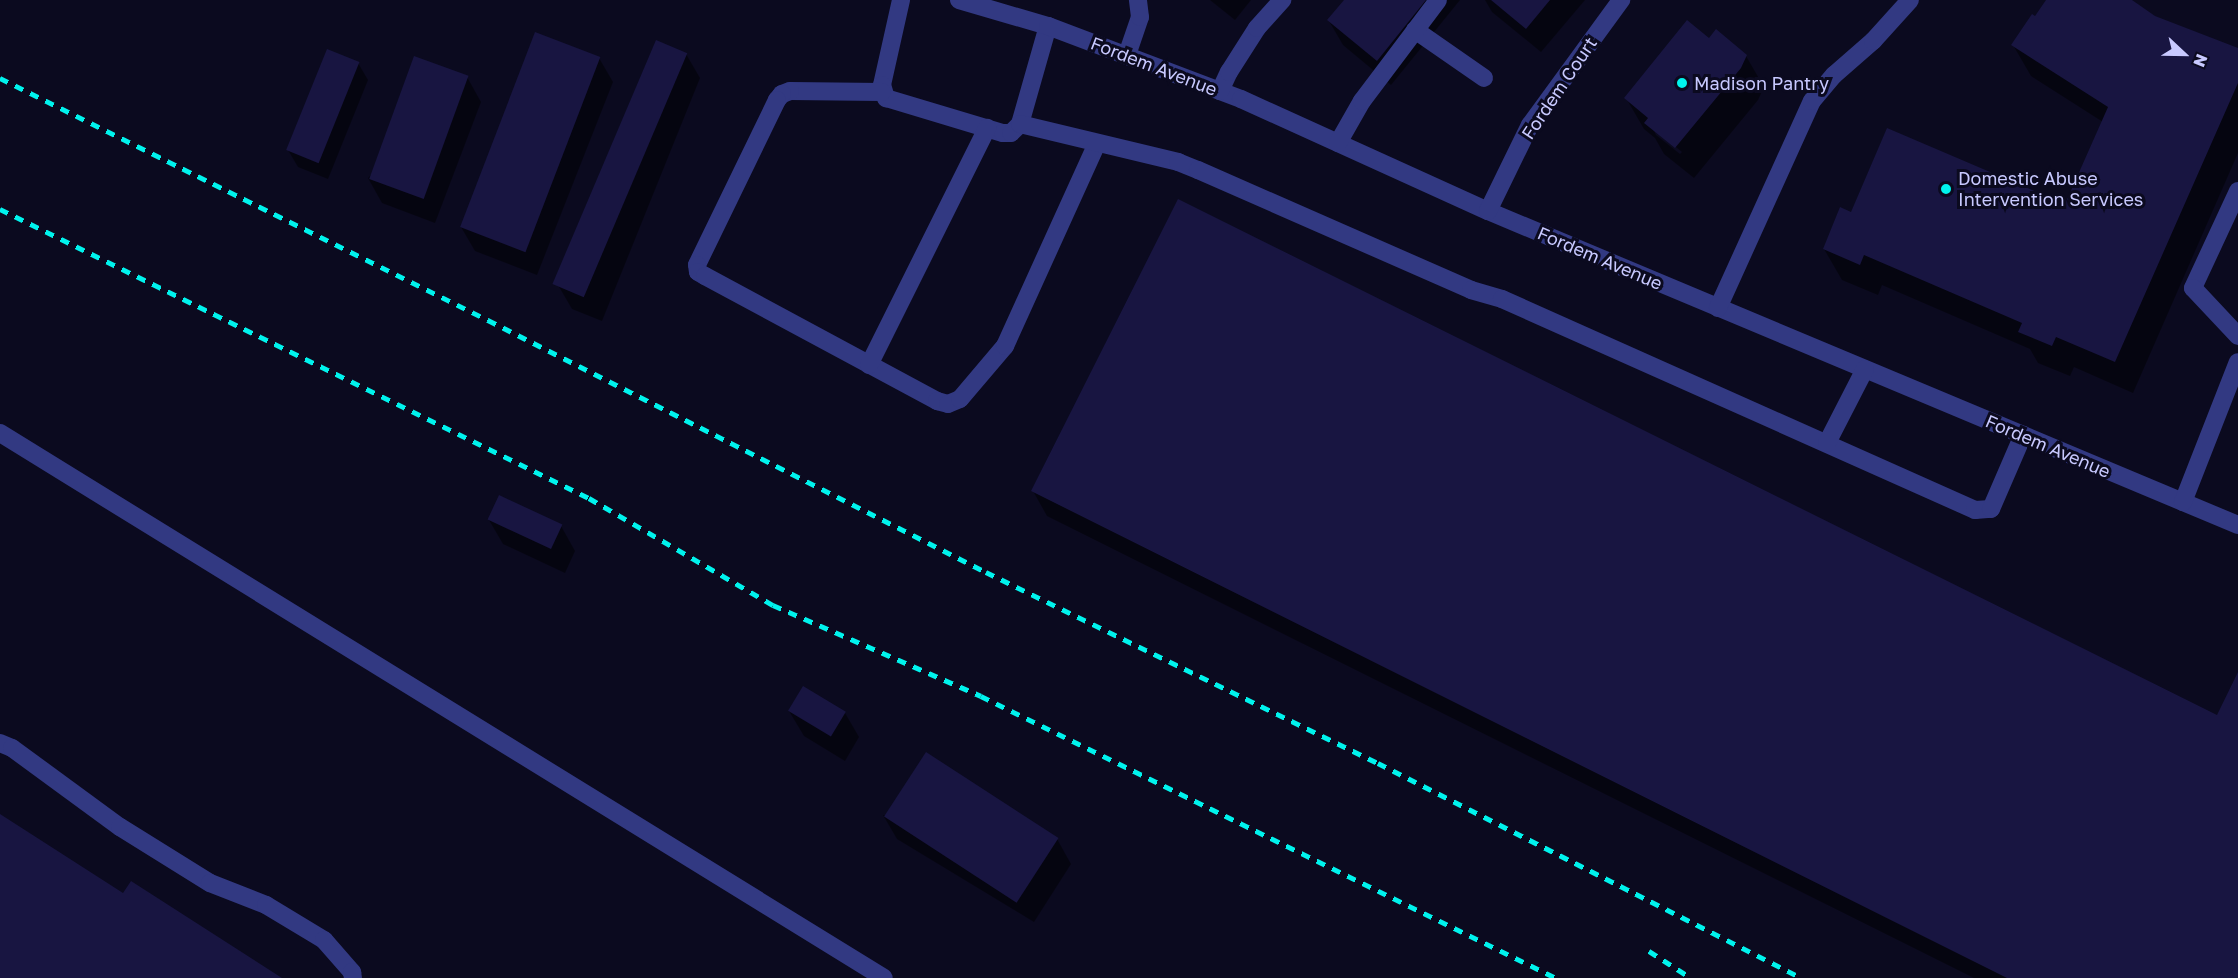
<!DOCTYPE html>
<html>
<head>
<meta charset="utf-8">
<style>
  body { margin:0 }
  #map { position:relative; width:2238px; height:978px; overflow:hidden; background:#0b0a1f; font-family:"Golos Text",sans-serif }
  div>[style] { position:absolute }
  .shadow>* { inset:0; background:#0007 }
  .building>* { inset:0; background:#181541; transform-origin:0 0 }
  .minor>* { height:18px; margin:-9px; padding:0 9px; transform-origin:9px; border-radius:9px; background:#323982 }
  .rail>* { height:4.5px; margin-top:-2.25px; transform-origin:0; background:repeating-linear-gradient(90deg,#00f3ed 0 9px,transparent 0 17px) }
  .dots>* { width:16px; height:16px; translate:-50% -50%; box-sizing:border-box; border:3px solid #0b0a1f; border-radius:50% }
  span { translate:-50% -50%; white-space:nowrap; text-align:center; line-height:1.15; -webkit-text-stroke:6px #0b0a1f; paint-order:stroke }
  .street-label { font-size:18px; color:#c8c9ff }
  .poi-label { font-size:18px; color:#c8c9ff }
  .left { translate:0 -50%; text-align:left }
  .north { position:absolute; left:2154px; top:24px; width:60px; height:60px; -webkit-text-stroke:4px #0b0a1f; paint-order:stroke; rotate:112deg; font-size:16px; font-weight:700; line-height:24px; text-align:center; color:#c8c9ff }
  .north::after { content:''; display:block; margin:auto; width:21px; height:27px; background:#c8c9ff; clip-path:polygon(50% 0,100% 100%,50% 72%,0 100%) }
</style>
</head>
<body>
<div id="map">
  <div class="shadow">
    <div style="clip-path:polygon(1210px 0,1251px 0,1235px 20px)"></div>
    <div style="clip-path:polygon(1346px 0,1460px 0,1391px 85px,1343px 45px,1329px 21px)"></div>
    <div style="clip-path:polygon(1485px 0,1585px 0,1541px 52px,1492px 12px)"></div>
    <div style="clip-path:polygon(2048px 0,2129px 0,2155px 17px,2238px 50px,2238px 153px,2133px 393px,2074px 367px,2070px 376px,2038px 363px,2030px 349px,1882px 285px,1878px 295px,1842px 280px,1824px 249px,1852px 214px,2066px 205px,2103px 122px,2031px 76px,2013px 45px)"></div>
    <div style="clip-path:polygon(evenodd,1709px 40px,1746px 56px,1764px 87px,1758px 100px,1694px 178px,1664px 154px,1655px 138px,1644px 129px,1626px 98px,1709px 40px,1653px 128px,1682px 152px,1680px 154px,1656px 135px,1653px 128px)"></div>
    <div style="clip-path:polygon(686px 54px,700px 78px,602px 321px,572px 309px,558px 285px)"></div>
    <div style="clip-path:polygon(599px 58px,613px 82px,537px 275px,475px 251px,461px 227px)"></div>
    <div style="clip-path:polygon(358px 63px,368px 80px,328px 179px,298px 167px,288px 150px)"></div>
    <div style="clip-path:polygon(467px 77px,481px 102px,435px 223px,382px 203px,368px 178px)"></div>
    <div style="clip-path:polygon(1033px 491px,2217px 717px,2238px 676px,2238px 978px,1974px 978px,1047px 516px)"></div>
    <div style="clip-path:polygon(489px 520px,561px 526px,575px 551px,565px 573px,503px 544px)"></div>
    <div style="clip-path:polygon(789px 711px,845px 713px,859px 737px,845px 761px,804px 736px)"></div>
    <div style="clip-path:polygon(883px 815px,1057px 839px,1071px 864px,1034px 922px,897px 839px)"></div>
  </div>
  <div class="building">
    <div style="clip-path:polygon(1344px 0,1426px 0,1377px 61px,1327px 20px)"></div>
    <div style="clip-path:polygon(1491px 0,1550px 0,1526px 29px)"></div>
    <div style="clip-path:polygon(2046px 0,2132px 0,2155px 16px,2238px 48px,2238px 83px,2115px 362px,2056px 337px,2052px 346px,2018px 332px,2022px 323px,1864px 255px,1860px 265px,1823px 249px,1840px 207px,1851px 212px,1887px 128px,2065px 204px,2108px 107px,2011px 45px,2032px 14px,2035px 16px)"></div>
    <div style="clip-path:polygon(1687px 20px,1709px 38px,1716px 29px,1747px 55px,1741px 68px,1675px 148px,1644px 123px,1648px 118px,1624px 98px)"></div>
    <div style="left:535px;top:32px;width:70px;height:209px;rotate:21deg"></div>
    <div style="left:656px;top:40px;width:34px;height:265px;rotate:23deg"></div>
    <div style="left:327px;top:49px;width:35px;height:109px;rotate:22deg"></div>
    <div style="left:414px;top:56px;width:58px;height:131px;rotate:20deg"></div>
    <div style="clip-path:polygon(1178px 199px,2217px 715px,2238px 672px,2238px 978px,2007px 978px,1031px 491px)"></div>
    <div style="left:499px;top:495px;width:70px;height:27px;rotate:25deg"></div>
    <div style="left:803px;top:686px;width:50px;height:29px;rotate:31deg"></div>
    <div style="left:926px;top:752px;width:158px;height:77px;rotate:33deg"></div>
    <div style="clip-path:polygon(0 814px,123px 893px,131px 881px,282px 978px,0 978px)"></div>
  </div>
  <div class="minor">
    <div style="left:901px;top:0;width:87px;rotate:102.6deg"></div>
    <div style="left:882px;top:85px;width:14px;rotate:73deg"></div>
    <div style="left:886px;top:98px;width:122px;rotate:16.7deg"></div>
    <div style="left:1003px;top:133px;width:8px"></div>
    <div style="left:1011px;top:133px;width:13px;rotate:-45deg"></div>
    <div style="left:1020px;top:124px;width:102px;rotate:-74.1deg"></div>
    <div style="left:959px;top:0;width:93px;rotate:16.3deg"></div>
    <div style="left:1048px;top:26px;width:206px;rotate:20.7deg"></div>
    <div style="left:1241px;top:99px;width:271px;rotate:24.4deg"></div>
    <div style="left:1488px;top:211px;width:813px;rotate:22.72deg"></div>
    <div style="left:1415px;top:30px;width:84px;rotate:34.8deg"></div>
    <div style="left:1127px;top:55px;width:40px;rotate:-71.1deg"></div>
    <div style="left:1140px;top:17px;width:17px;rotate:-97deg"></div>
    <div style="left:1220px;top:91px;width:21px;rotate:-65deg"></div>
    <div style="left:1229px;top:72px;width:52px;rotate:-57.5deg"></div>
    <div style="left:1257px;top:28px;width:38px;rotate:-48deg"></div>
    <div style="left:882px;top:92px;width:92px;rotate:-179.4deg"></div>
    <div style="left:790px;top:91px;width:9px;rotate:159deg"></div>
    <div style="left:782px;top:94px;width:8px;rotate:130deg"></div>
    <div style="left:777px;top:100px;width:183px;rotate:115.9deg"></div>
    <div style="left:697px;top:265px;width:7px;rotate:82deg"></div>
    <div style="left:698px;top:272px;width:8px;rotate:30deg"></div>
    <div style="left:705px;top:276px;width:264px;rotate:28.3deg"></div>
    <div style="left:937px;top:401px;width:11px;rotate:15deg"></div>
    <div style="left:948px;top:404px;width:13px;rotate:-23deg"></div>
    <div style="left:960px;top:399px;width:70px;rotate:-49.7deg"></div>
    <div style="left:1005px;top:346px;width:223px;rotate:-65.6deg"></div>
    <div style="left:1020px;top:124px;width:163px;rotate:13.5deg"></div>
    <div style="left:1178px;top:162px;width:22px;rotate:22deg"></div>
    <div style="left:1198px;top:170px;width:298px;rotate:23.7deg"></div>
    <div style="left:1471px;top:290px;width:32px;rotate:16deg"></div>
    <div style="left:1502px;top:299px;width:518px;rotate:24.04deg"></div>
    <div style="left:1975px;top:510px;width:16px;rotate:-4deg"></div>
    <div style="left:1991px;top:509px;width:81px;rotate:-66.6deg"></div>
    <div style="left:1338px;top:143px;width:48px;rotate:-60.3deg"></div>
    <div style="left:1362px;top:101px;width:126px;rotate:-53deg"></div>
    <div style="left:2238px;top:191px;width:107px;rotate:114.9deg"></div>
    <div style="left:2193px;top:288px;width:66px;rotate:46.8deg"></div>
    <div style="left:1488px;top:211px;width:96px;rotate:-64deg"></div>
    <div style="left:1530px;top:125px;width:155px;rotate:-53.9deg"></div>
    <div style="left:1718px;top:308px;width:227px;rotate:-65.6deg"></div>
    <div style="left:1812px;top:101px;width:34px;rotate:-50deg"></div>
    <div style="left:1834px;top:75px;width:52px;rotate:-41.1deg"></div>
    <div style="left:1873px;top:41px;width:55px;rotate:-47.9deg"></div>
    <div style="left:869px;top:365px;width:265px;rotate:-63.5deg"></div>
    <div style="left:0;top:433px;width:1038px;rotate:31.65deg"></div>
    <div style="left:1827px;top:443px;width:83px;rotate:-62.8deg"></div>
    <div style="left:2183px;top:502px;width:150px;rotate:-68.6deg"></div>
    <div style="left:0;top:743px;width:13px;rotate:23deg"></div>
    <div style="left:12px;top:748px;width:134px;rotate:36.2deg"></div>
    <div style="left:120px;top:827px;width:106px;rotate:31.9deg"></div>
    <div style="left:210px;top:883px;width:60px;rotate:21.4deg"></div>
    <div style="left:266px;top:905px;width:68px;rotate:31.1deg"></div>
    <div style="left:324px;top:940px;width:43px;rotate:48.8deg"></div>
    <div style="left:352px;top:972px;width:6px;rotate:81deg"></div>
  </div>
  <div class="rail">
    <div style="left:0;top:78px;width:545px;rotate:26.38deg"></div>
    <div style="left:488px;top:320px;width:558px;rotate:26.84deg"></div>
    <div style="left:986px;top:572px;width:436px;rotate:26deg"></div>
    <div style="left:1378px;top:763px;width:475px;rotate:26.9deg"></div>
    <div style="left:0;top:209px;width:656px;rotate:26.14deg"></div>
    <div style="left:589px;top:498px;width:213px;rotate:30.2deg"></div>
    <div style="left:773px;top:605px;width:227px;rotate:23.6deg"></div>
    <div style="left:981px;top:696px;width:640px;rotate:26.12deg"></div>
    <div style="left:1649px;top:951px;width:50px;rotate:32.7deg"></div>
  </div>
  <div class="dots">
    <div style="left:1682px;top:83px;background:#00f3ed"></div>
    <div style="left:1946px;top:189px;background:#00f3ed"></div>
  </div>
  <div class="street-label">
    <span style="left:1154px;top:66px;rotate:21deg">Fordem Avenue</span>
    <span style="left:1559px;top:88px;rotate:-56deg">Fordem Court</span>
    <span style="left:1600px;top:258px;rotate:23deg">Fordem Avenue</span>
    <span style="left:2048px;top:446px;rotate:23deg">Fordem Avenue</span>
  </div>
  <div class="poi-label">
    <span class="left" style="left:1694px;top:83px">Madison Pantry</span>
    <span class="left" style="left:1958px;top:189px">Domestic Abuse<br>Intervention Services</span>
  </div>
  <div class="north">N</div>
</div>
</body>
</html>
